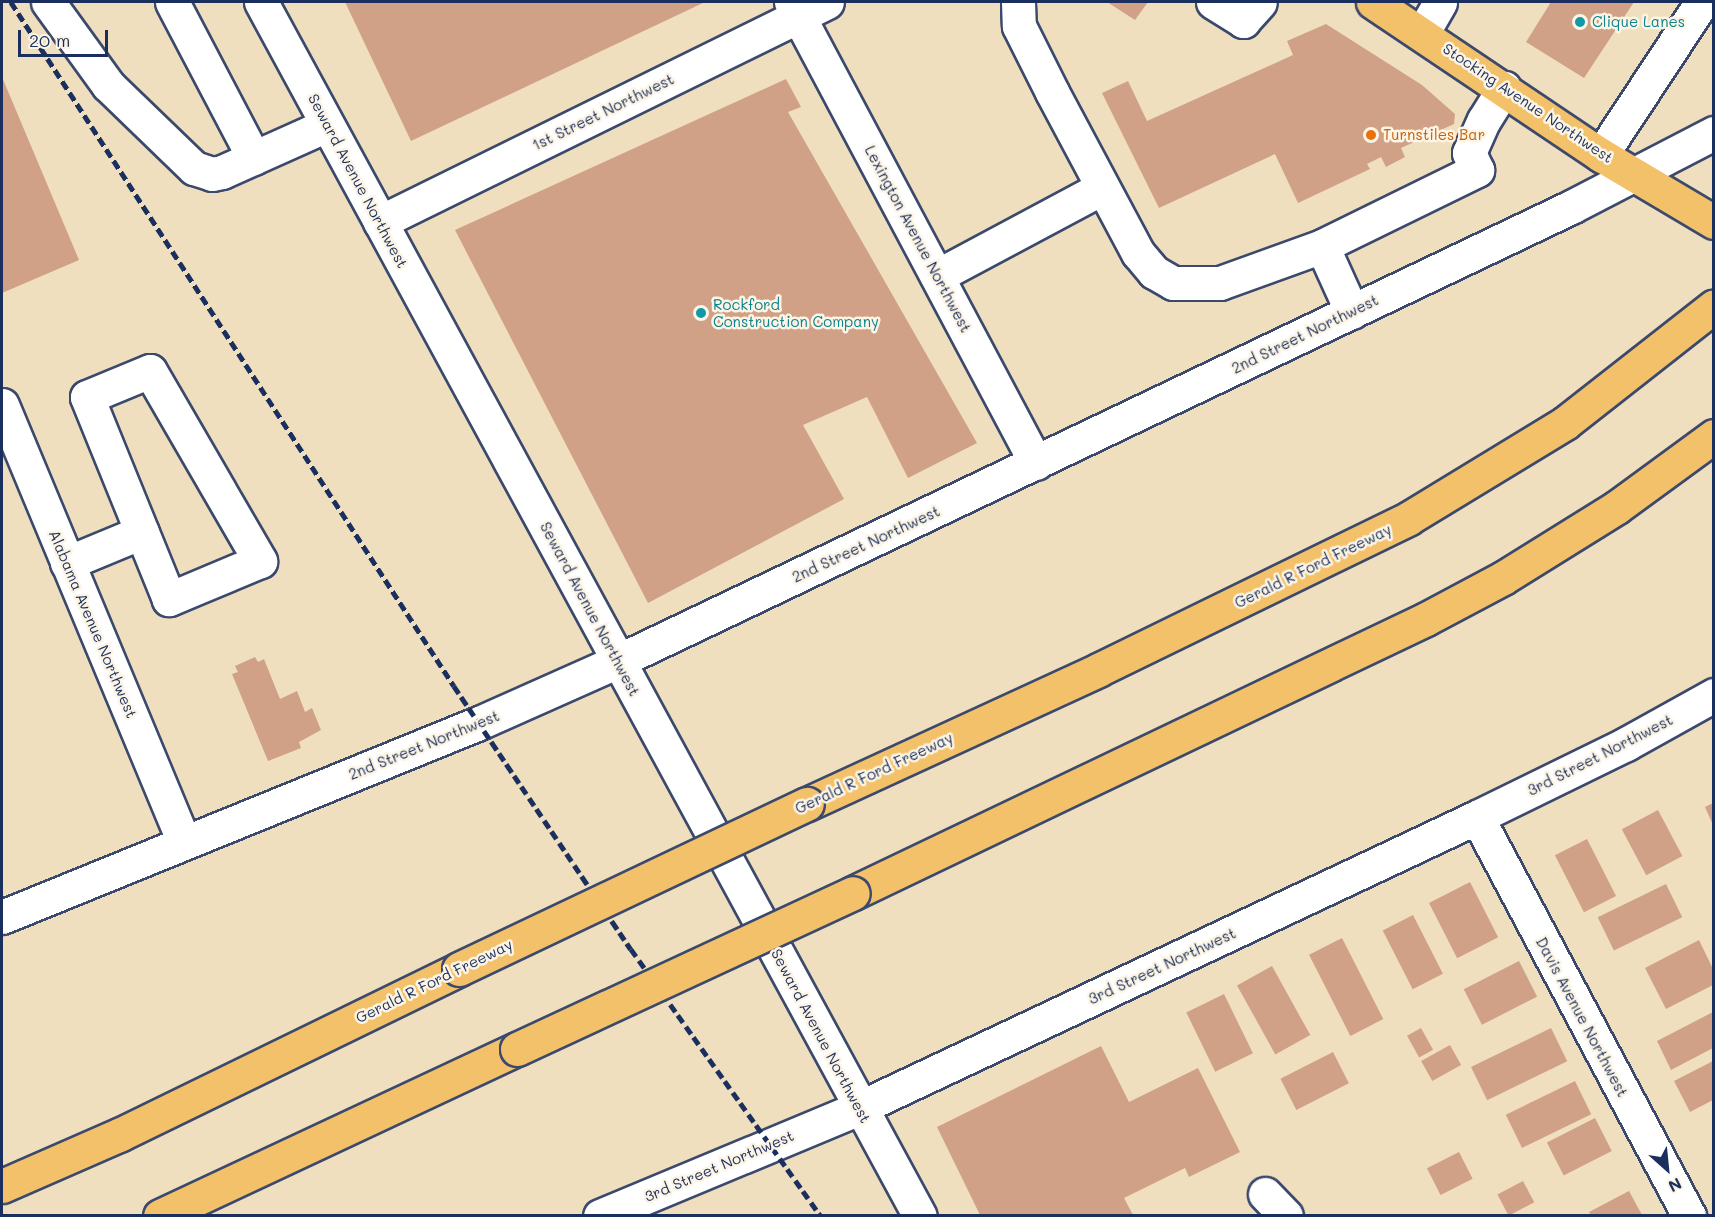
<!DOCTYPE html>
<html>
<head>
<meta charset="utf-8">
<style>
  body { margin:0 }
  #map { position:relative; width:1715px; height:1217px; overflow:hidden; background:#efdfbe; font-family:Mali,sans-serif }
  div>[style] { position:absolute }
  .building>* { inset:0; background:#d1a187; transform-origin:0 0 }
  .roads { filter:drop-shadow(2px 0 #3b496c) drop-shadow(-2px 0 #3b496c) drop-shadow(0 2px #3b496c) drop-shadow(0 -2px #3b496c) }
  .minor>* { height:33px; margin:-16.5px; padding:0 16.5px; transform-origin:16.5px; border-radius:16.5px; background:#fff }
  .major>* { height:33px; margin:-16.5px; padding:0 16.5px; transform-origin:16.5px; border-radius:16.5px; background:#f4c16b }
  .highway>* { height:33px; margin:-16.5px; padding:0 16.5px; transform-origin:16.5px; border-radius:16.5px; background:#f4c16b }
  .rail>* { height:4.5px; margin-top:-2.25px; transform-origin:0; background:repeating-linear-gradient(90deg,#1b2f5e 0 9px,transparent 0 13.5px) }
  .bridges { filter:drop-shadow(2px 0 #3b496c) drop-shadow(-2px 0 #3b496c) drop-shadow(0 2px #3b496c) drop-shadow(0 -2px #3b496c) }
  .highway-bridge>* { height:33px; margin:-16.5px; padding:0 16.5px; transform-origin:16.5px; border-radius:16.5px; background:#f4c16b }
  .dots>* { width:16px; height:16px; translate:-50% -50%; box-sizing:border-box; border:3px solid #fcf5e5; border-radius:50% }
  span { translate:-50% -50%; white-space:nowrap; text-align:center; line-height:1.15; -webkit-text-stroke:5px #fcf5e5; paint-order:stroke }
  .culture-label { font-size:15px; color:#0d838f }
  .left { translate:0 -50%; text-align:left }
  .street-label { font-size:15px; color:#1b2f5e }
  .food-label { font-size:15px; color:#c56008 }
  .frame { position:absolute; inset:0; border:3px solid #1b2f5e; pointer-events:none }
  .north { position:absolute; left:1637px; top:1139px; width:60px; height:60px; -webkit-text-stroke:4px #fcf5e5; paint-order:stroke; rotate:153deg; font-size:16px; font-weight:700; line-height:24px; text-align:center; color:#1b2f5e }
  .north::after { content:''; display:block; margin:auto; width:21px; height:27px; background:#1b2f5e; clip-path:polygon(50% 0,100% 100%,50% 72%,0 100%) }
  .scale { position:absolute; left:18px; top:30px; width:90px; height:27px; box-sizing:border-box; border:3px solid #1b2f5e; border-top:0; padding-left:8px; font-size:18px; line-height:21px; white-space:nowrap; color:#1b2f5e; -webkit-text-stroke:4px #fcf5e5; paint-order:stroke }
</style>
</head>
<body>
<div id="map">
  <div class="building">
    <div style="clip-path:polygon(345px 2px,705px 2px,411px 141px)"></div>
    <div style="clip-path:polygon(1107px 2px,1148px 2px,1135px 20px)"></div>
    <div style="clip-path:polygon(1551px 2px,1634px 2px,1584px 78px,1526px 42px)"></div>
    <div style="clip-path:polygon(1326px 24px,1422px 85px,1455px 114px,1454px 124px,1401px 148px,1405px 157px,1386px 167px,1381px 157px,1367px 164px,1370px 169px,1298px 203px,1275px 154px,1159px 208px,1102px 93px,1128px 81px,1147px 121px,1293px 55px,1287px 41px)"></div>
    <div style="clip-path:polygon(2px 77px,79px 260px,2px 293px)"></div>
    <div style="clip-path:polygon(786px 79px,801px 107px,788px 112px,977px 443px,908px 478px,867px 397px,803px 425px,844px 499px,648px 603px,455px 230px)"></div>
    <div style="clip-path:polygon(255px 657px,258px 662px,264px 659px,280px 699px,297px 691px,305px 712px,312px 708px,321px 730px,299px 742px,301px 748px,268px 761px,232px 674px,238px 672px,235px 666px)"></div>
    <div style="clip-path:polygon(1713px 803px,1713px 825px,1705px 807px)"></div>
    <div style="left:1658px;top:810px;width:52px;height:41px;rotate:62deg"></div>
    <div style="left:1587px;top:839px;width:64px;height:36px;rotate:63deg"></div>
    <div style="left:1470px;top:882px;width:62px;height:46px;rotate:63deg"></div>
    <div style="left:1666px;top:884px;width:37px;height:76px;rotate:64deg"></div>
    <div style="left:1413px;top:915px;width:66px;height:34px;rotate:63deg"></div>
    <div style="left:1342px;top:938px;width:91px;height:37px;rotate:63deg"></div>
    <div style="clip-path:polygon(1699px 940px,1713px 969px,1713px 985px,1666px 1009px,1645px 968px)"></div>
    <div style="left:1519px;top:961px;width:40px;height:62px;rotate:63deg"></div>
    <div style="left:1272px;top:966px;width:79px;height:40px;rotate:61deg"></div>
    <div style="left:1224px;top:994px;width:66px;height:42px;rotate:64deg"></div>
    <div style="clip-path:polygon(1713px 1012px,1713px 1048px,1671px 1070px,1657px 1041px)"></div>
    <div style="left:1421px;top:1028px;width:25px;height:16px;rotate:61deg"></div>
    <div style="left:1551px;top:1028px;width:37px;height:89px;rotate:64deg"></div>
    <div style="left:1450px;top:1045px;width:23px;height:33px;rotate:61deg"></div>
    <div style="clip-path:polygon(1101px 1046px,1129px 1102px,1198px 1068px,1240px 1152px,1189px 1177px,1185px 1168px,1124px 1198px,1133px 1215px,980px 1215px,937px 1127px)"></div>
    <div style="left:1333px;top:1052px;width:35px;height:59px;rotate:63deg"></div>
    <div style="clip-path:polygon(1713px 1061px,1713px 1100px,1690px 1112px,1674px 1081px)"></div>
    <div style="left:1575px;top:1081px;width:37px;height:77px;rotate:64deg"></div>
    <div style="left:1595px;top:1118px;width:37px;height:54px;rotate:63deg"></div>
    <div style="left:1459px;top:1152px;width:30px;height:36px;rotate:63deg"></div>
    <div style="left:1523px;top:1181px;width:24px;height:29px;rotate:62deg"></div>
    <div style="clip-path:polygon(1629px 1191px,1642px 1215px,1591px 1215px,1589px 1212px)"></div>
  </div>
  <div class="roads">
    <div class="minor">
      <div style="left:48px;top:2px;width:102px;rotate:54.1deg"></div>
      <div style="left:108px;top:85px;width:120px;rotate:44deg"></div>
      <div style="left:194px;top:168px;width:19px;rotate:18deg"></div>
      <div style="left:212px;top:174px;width:10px;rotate:-11deg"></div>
      <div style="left:222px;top:172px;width:115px;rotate:-24.1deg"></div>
      <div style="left:172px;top:2px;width:176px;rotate:62.3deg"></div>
      <div style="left:261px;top:2px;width:1381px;rotate:61.51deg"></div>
      <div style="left:791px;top:2px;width:522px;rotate:62.01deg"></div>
      <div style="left:1018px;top:2px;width:24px;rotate:88deg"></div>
      <div style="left:1019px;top:26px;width:74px;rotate:63.4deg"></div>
      <div style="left:1052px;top:92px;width:183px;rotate:61.9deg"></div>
      <div style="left:1138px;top:253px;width:25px;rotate:50deg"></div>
      <div style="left:1154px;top:272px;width:22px;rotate:30deg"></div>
      <div style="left:1173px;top:283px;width:47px"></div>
      <div style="left:1220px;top:283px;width:109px;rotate:-19.9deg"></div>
      <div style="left:1213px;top:2px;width:36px;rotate:32deg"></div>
      <div style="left:1243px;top:21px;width:25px;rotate:-48deg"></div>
      <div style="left:1423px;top:32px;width:34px;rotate:-60deg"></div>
      <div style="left:1601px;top:155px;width:183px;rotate:-56.6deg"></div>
      <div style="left:380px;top:222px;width:498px;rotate:-26.2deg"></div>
      <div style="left:937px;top:276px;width:187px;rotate:-28.1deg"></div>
      <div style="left:1352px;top:312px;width:72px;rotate:-114.4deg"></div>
      <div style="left:1322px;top:246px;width:173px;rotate:-26.1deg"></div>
      <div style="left:1477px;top:170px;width:19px;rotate:-115deg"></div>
      <div style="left:1469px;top:153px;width:36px;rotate:-66deg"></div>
      <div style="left:1484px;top:120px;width:38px;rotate:-58deg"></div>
      <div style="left:150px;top:371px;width:220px;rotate:59.9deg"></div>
      <div style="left:260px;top:561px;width:99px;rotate:157.3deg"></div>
      <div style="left:169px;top:599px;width:218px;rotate:-112.1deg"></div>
      <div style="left:87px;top:397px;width:68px;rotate:-22.4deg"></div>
      <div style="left:2px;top:405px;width:474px;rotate:67.4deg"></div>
      <div style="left:67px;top:563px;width:81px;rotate:-22.5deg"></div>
      <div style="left:1477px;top:817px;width:452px;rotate:62deg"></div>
      <div style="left:2px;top:917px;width:515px;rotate:-22.13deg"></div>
      <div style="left:479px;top:723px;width:152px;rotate:-24deg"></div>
      <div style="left:618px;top:661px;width:1056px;rotate:-25.47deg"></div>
      <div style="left:1571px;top:207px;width:161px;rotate:-27.4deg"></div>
      <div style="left:1265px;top:1194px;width:30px;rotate:46deg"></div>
      <div style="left:600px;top:1216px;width:281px;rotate:-22.6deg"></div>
      <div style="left:859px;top:1108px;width:683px;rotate:-25.21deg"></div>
      <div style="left:1477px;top:817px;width:166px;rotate:-26.1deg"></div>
      <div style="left:1626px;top:744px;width:101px;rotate:-29.1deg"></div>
    </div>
    <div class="major">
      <div style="left:1373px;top:2px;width:275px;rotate:33.9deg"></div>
      <div style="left:1601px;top:155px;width:131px;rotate:30.7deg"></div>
    </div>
    <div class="highway">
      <div style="left:807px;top:804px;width:320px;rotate:-24.7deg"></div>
      <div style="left:1098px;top:670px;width:346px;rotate:-26deg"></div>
      <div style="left:1409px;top:518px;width:183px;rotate:-31.3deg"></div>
      <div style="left:1565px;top:423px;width:189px;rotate:-38.1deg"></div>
      <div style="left:853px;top:893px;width:635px;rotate:-25.56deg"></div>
      <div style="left:1426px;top:619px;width:87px;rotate:-28deg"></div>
      <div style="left:1503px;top:578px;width:134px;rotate:-31.9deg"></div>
      <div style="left:1617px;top:507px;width:120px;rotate:-36.2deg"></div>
      <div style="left:2px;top:1186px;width:128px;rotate:-23.6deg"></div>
      <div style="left:119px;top:1135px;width:378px;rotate:-26deg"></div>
      <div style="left:160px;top:1216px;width:394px;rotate:-25.1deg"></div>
    </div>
  </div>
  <div class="rail">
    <div style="left:11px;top:2px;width:815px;rotate:57.07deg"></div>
    <div style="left:454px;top:686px;width:317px;rotate:56.1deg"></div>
    <div style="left:631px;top:949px;width:328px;rotate:54.6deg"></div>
  </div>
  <div class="bridges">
    <div class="highway-bridge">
      <div style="left:459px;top:969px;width:385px;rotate:-25.4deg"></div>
      <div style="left:517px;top:1049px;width:370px;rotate:-24.9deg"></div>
    </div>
  </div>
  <div class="dots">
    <div style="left:1580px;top:22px;background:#0f9aa8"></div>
    <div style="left:1371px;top:135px;background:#e8710a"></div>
    <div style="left:701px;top:313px;background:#0f9aa8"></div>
  </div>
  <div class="culture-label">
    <span class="left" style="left:1592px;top:22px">Clique Lanes</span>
    <span class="left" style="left:713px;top:313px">Rockford<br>Construction Company</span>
  </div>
  <div class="street-label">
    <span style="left:1528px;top:103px;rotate:34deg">Stocking Avenue Northwest</span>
    <span style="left:603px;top:112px;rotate:-26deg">1st Street Northwest</span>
    <span style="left:358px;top:181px;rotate:62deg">Seward Avenue Northwest</span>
    <span style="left:918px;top:239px;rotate:62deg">Lexington Avenue Northwest</span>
    <span style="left:1305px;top:334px;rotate:-26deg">2nd Street Northwest</span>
    <span style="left:866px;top:544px;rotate:-25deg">2nd Street Northwest</span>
    <span style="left:1313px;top:566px;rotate:-26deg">Gerald R Ford Freeway</span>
    <span style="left:590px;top:609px;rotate:62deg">Seward Avenue Northwest</span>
    <span style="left:93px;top:624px;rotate:67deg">Alabama Avenue Northwest</span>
    <span style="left:424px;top:745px;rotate:-22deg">2nd Street Northwest</span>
    <span style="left:1600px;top:755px;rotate:-27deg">3rd Street Northwest</span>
    <span style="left:874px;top:773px;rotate:-25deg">Gerald R Ford Freeway</span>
    <span style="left:1162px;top:966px;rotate:-25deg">3rd Street Northwest</span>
    <span style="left:434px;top:981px;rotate:-26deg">Gerald R Ford Freeway</span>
    <span style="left:1582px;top:1017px;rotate:62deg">Davis Avenue Northwest</span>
    <span style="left:821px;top:1036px;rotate:62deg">Seward Avenue Northwest</span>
    <span style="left:719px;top:1166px;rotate:-23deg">3rd Street Northwest</span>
  </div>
  <div class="food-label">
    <span class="left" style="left:1383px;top:135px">Turnstiles Bar</span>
  </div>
  <div class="frame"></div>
  <div class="north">N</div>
  <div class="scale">20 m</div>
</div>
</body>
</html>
